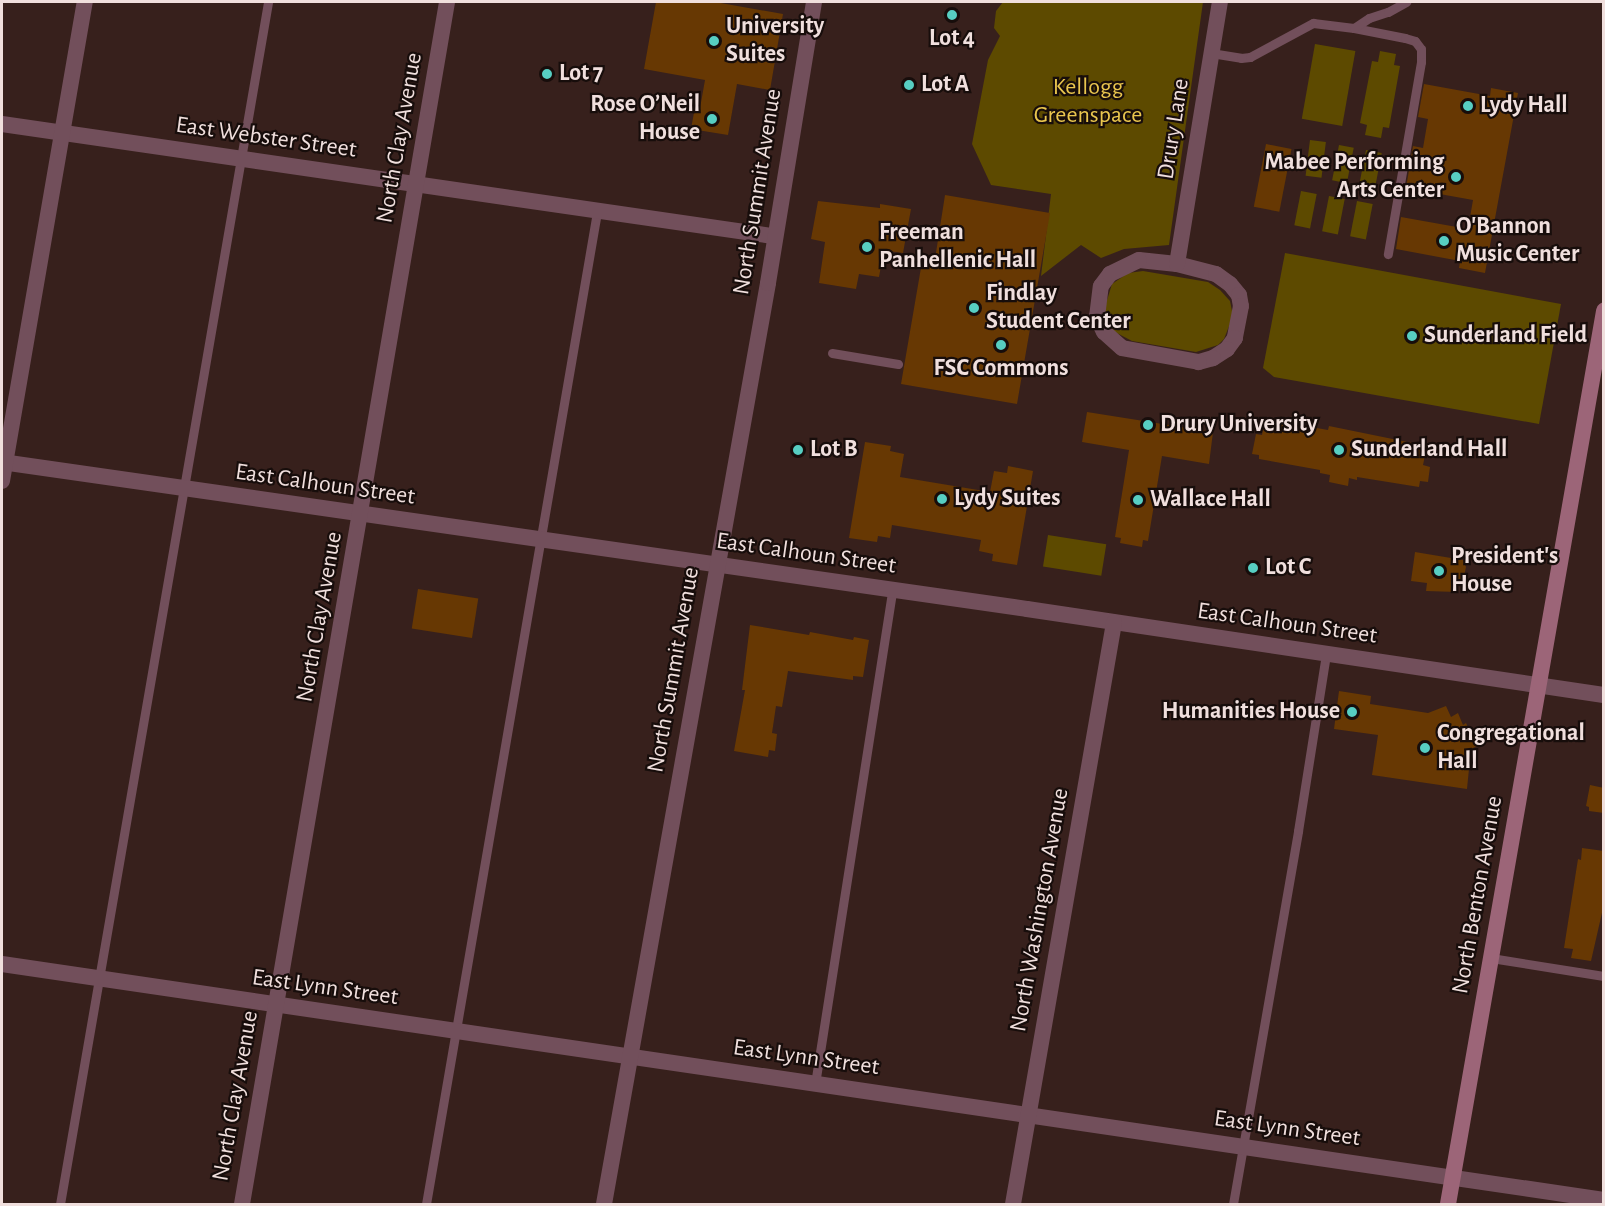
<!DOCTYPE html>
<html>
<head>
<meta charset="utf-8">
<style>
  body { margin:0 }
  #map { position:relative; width:1605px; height:1206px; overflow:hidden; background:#37201c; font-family:"Alegreya Sans",sans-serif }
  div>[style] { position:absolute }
  .green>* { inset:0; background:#5d4a00; transform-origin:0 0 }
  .building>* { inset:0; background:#673803; transform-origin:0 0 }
  .service>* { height:9px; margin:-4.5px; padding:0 4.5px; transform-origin:4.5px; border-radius:4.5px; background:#724f5b }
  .minor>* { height:16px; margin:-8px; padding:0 8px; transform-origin:8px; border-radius:8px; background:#724f5b }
  .secondary>* { height:16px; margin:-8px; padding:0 8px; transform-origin:8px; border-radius:8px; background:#9c6578 }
  .dots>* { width:16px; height:16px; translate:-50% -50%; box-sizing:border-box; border:3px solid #170d0b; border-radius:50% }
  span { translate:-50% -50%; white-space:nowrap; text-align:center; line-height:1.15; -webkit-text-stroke:4.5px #170d0b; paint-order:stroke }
  .poi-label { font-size:24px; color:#f0dfdd; font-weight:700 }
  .left { translate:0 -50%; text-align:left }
  .right { translate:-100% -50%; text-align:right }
  .park-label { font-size:24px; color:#eac64e }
  .street-label { font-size:24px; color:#f0dfdd }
  .frame { position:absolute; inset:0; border:3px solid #f0dfdd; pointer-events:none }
</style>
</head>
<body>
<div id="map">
  <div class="green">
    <div style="clip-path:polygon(1003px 2px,1203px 2px,1169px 245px,1124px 249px,1101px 258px,1081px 245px,1041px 276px,1051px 194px,991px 185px,972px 144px,988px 60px,1000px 36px,994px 28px,996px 11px)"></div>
    <div style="left:1315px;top:44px;width:41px;height:76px;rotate:10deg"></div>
    <div style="clip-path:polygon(1380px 51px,1396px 54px,1394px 65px,1400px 66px,1389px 128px,1383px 127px,1381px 138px,1365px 135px,1367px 125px,1360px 123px,1372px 61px,1378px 62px)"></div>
    <div style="left:1310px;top:140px;width:16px;height:36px;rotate:7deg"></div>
    <div style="left:1339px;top:145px;width:15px;height:36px;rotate:11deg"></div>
    <div style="left:1366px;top:150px;width:16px;height:36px;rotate:11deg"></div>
    <div style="left:1301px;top:191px;width:16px;height:35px;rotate:11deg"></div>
    <div style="left:1329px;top:196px;width:16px;height:36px;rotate:11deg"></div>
    <div style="left:1357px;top:201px;width:16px;height:36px;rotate:11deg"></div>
    <div style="clip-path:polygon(1285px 253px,1561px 304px,1539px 424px,1274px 377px,1263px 368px)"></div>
    <div style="clip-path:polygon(1143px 271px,1208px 282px,1220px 290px,1230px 301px,1233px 316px,1224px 339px,1218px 345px,1196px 352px,1132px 341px,1113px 331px,1104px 310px,1112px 284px,1128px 273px)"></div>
    <div style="left:1048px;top:535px;width:59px;height:32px;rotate:9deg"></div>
  </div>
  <div class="building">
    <div style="clip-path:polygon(656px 2px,715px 2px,783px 14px,770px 90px,737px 84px,728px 135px,691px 129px,695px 107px,700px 108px,705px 80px,644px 69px)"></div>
    <div style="clip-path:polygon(1424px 84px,1490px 96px,1491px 88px,1518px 93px,1485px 273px,1459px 268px,1460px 261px,1396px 249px,1401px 217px,1468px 229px,1473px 200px,1406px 188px,1413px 146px,1423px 148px,1428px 119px,1418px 117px)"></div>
    <div style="left:1266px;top:144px;width:26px;height:64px;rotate:11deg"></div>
    <div style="clip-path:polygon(945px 195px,1050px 213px,1017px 404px,901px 384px,923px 256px,935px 259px)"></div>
    <div style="clip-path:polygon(818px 201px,880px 208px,880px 204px,911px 209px,903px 253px,889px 251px,888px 261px,882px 260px,879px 277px,859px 274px,856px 289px,819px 283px,825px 242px,811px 239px)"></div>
    <div style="clip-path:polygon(1087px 412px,1213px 432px,1209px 464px,1162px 456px,1148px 541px,1143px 540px,1142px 547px,1120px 543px,1121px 538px,1115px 537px,1129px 450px,1082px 442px)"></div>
    <div style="clip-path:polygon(1265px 419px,1328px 430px,1329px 426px,1427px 446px,1423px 465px,1430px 467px,1428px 482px,1420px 481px,1419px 487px,1357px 477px,1357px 480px,1349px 478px,1348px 486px,1329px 482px,1330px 475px,1320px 473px,1320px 470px,1259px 459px,1259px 455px,1252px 454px,1256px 434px,1262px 435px)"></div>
    <div style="clip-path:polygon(865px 442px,891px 446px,890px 451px,904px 454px,900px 477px,990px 492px,994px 471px,1007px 473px,1008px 466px,1033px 471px,1017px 565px,992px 561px,993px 554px,979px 551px,981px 540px,892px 525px,890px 538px,878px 536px,877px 542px,849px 538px)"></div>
    <div style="clip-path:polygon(1415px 552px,1463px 560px,1466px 567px,1463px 581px,1459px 580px,1457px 592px,1426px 591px,1427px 583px,1411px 581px)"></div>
    <div style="left:418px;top:589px;width:61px;height:40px;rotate:9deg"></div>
    <div style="clip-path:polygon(750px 625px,809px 635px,810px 632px,853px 640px,854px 637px,869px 640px,863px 677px,853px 676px,853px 680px,788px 671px,782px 707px,776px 706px,772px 733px,777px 734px,775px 751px,769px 750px,768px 757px,734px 751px,745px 690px,742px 690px)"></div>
    <div style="clip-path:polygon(1339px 691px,1371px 696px,1370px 704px,1428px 713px,1446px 706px,1451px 717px,1458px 713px,1463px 725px,1466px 723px,1477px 746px,1471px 749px,1467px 789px,1372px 775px,1378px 735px,1334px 729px)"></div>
    <div style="clip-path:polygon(1590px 785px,1604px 788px,1604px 813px,1589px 811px,1589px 807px,1586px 806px)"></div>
    <div style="clip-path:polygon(1582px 848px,1604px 851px,1604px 904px,1591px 961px,1571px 958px,1573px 949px,1564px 948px,1578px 859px,1581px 860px)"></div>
  </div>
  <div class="service">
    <div style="left:1354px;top:28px;width:52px;rotate:11.1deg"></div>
    <div style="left:1405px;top:38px;width:10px;rotate:17deg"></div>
    <div style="left:1415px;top:41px;width:10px;rotate:53deg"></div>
    <div style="left:1421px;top:49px;width:13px;rotate:90deg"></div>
    <div style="left:1421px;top:62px;width:195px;rotate:99.8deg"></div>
    <div style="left:1211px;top:53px;width:30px;rotate:9deg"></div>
    <div style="left:1241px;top:58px;width:9px;rotate:-6deg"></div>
    <div style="left:1250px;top:57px;width:72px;rotate:-28.4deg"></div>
    <div style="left:1313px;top:23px;width:41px;rotate:7deg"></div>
    <div style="left:1354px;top:28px;width:18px;rotate:-34deg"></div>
    <div style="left:1369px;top:18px;width:20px;rotate:-18deg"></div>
    <div style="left:1388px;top:12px;width:21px;rotate:-29deg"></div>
    <div style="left:832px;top:353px;width:67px;rotate:9.5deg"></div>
    <div style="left:1491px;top:958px;width:114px;rotate:9.1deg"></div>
    <div style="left:815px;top:1084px;width:499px;rotate:-81.1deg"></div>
    <div style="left:60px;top:1204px;width:1220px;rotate:-80.18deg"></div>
    <div style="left:426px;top:1204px;width:1007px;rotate:-80.22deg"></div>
    <div style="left:1233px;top:1204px;width:379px;rotate:-80.1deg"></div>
    <div style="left:1298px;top:831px;width:179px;rotate:-81deg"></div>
  </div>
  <div class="minor">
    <div style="left:2px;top:124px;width:779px;rotate:8.27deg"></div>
    <div style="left:1139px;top:260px;width:38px;rotate:6deg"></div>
    <div style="left:1177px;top:264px;width:40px;rotate:14.4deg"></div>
    <div style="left:1216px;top:274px;width:17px;rotate:36deg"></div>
    <div style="left:1230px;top:284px;width:14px;rotate:51deg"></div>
    <div style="left:1239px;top:295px;width:11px;rotate:80deg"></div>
    <div style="left:1241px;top:306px;width:33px;rotate:101deg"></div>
    <div style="left:1235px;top:338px;width:14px;rotate:126deg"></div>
    <div style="left:1227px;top:349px;width:17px;rotate:147deg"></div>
    <div style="left:1213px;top:358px;width:15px;rotate:164deg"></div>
    <div style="left:1199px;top:362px;width:78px;rotate:-169.7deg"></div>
    <div style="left:1122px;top:348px;width:24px;rotate:-138deg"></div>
    <div style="left:1104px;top:332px;width:17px;rotate:-115deg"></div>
    <div style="left:1097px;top:317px;width:31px;rotate:-83deg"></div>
    <div style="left:1101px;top:286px;width:15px;rotate:-53deg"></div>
    <div style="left:1110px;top:274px;width:32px;rotate:-26deg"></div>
    <div style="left:1177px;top:264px;width:266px;rotate:-80.7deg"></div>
    <div style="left:2px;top:462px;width:1035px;rotate:8.16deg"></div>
    <div style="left:1027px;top:609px;width:583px;rotate:8.48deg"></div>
    <div style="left:2px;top:481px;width:486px;rotate:-80.2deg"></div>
    <div style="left:2px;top:964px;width:1619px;rotate:8.38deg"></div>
    <div style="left:242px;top:1204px;width:1219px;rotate:-80.32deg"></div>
    <div style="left:604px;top:1204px;width:935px;rotate:-79.9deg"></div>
    <div style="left:768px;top:283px;width:285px;rotate:-80.7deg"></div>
    <div style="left:1013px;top:1204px;width:590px;rotate:-80.14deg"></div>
  </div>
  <div class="secondary">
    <div style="left:1448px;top:1204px;width:907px;rotate:-80.09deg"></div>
  </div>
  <div class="dots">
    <div style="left:952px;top:15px;background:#57cec2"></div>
    <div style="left:714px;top:41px;background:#57cec2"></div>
    <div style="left:547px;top:74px;background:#57cec2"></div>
    <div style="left:909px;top:85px;background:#57cec2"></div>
    <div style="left:1468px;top:106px;background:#57cec2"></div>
    <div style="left:712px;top:119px;background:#57cec2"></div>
    <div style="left:1456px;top:177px;background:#57cec2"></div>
    <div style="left:1444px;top:241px;background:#57cec2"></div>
    <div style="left:867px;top:247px;background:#57cec2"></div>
    <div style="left:974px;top:308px;background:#57cec2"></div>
    <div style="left:1412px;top:336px;background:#57cec2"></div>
    <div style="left:1001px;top:345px;background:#57cec2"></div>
    <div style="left:1148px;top:425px;background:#57cec2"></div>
    <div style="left:798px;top:450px;background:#57cec2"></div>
    <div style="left:1339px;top:450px;background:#57cec2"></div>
    <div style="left:942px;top:499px;background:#57cec2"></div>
    <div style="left:1138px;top:500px;background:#57cec2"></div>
    <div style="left:1253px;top:568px;background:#57cec2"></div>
    <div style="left:1439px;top:571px;background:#57cec2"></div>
    <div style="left:1352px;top:712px;background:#57cec2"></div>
    <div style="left:1425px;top:748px;background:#57cec2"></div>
  </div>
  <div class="poi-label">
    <span class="left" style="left:726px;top:41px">University<br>Suites</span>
    <span style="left:952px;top:39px">Lot 4</span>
    <span class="left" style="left:559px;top:74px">Lot 7</span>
    <span class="left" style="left:921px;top:85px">Lot A</span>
    <span class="right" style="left:700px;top:119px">Rose O’Neil<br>House</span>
    <span class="left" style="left:1480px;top:106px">Lydy Hall</span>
    <span class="right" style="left:1444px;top:177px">Mabee Performing<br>Arts Center</span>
    <span class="left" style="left:1456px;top:241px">O'Bannon<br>Music Center</span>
    <span class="left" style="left:879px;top:247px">Freeman<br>Panhellenic Hall</span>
    <span class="left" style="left:986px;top:308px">Findlay<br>Student Center</span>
    <span class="left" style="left:1424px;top:336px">Sunderland Field</span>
    <span style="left:1001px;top:369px">FSC Commons</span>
    <span class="left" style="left:1160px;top:425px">Drury University</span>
    <span class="left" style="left:810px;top:450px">Lot B</span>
    <span class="left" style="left:1351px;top:450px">Sunderland Hall</span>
    <span class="left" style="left:954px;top:499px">Lydy Suites</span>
    <span class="left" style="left:1150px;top:500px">Wallace Hall</span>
    <span class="left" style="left:1451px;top:571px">President's<br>House</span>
    <span class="left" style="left:1265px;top:568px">Lot C</span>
    <span class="right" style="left:1340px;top:712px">Humanities House</span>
    <span class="left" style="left:1437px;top:748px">Congregational<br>Hall</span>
  </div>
  <div class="park-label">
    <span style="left:1088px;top:102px">Kellogg<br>Greenspace</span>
  </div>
  <div class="street-label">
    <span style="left:1174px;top:129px;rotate:-81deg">Drury Lane</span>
    <span style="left:266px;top:138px;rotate:8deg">East Webster Street</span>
    <span style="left:400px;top:138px;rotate:-80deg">North Clay Avenue</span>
    <span style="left:758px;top:192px;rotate:-81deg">North Summit Avenue</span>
    <span style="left:325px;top:485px;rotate:8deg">East Calhoun Street</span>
    <span style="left:806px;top:554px;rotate:8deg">East Calhoun Street</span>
    <span style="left:320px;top:617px;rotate:-80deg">North Clay Avenue</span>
    <span style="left:1287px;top:624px;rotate:8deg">East Calhoun Street</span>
    <span style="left:674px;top:670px;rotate:-80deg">North Summit Avenue</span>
    <span style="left:1478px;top:895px;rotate:-80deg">North Benton Avenue</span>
    <span style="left:1040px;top:910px;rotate:-80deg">North Washington Avenue</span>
    <span style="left:325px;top:988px;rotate:8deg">East Lynn Street</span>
    <span style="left:806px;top:1058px;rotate:8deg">East Lynn Street</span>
    <span style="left:236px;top:1096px;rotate:-80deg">North Clay Avenue</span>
    <span style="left:1287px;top:1129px;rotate:8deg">East Lynn Street</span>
  </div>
  <div class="frame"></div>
</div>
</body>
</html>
